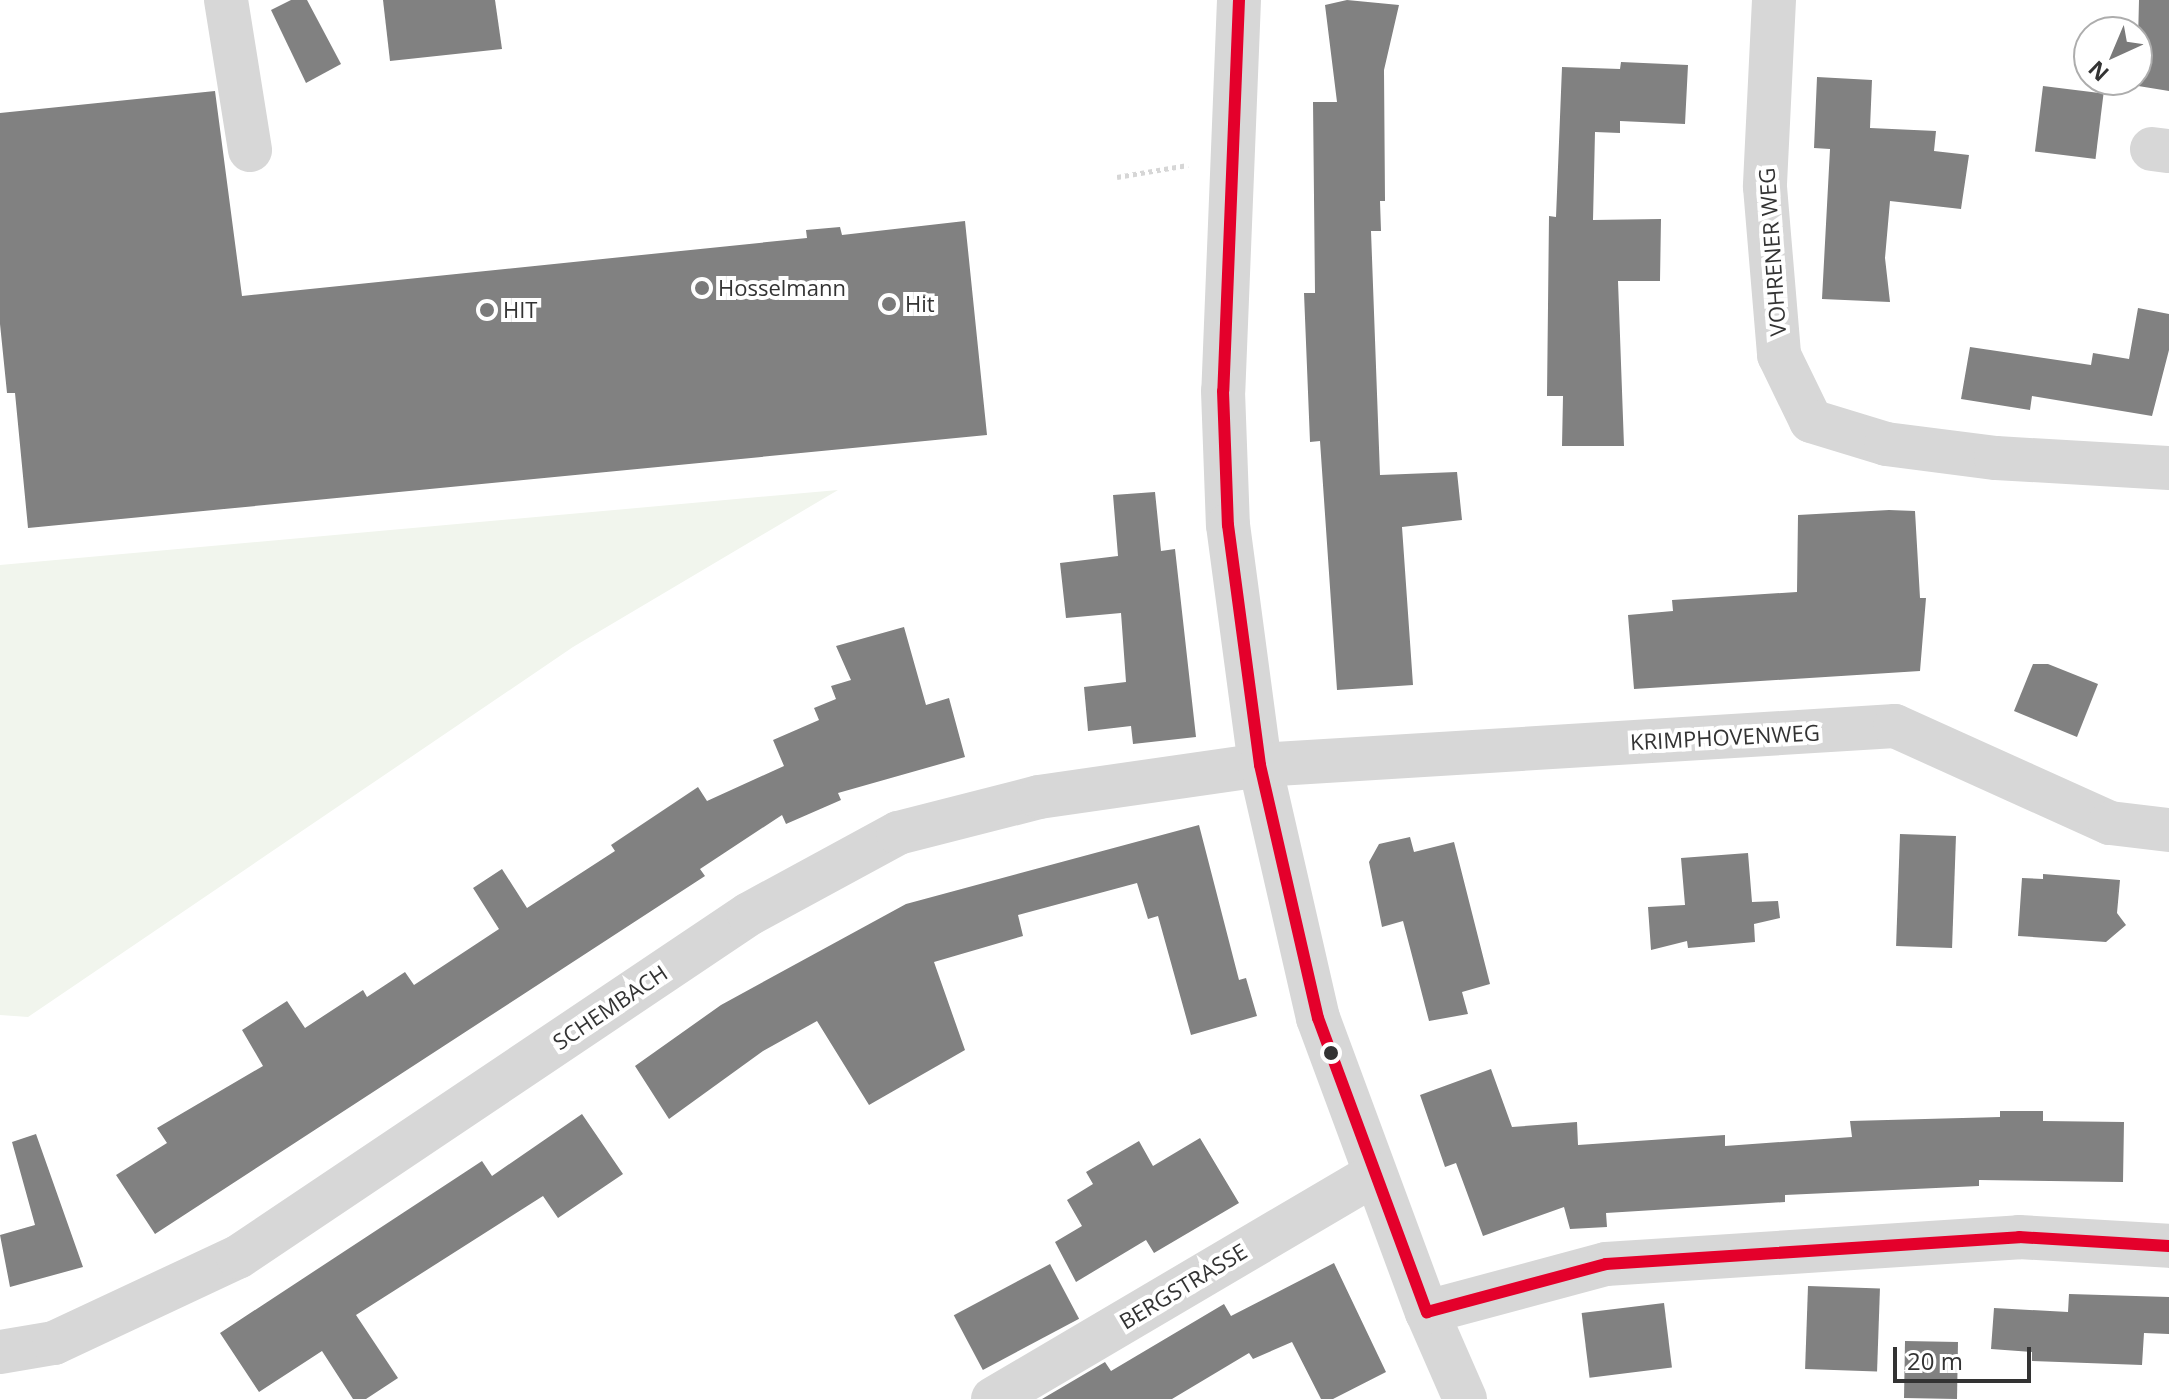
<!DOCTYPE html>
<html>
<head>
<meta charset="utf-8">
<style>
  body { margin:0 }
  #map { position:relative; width:2169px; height:1399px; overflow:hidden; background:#fff; font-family:"Open Sans",sans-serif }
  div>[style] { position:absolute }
  .green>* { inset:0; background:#f1f5ed }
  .building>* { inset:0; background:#818181; transform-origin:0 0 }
  .path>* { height:5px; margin-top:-2.5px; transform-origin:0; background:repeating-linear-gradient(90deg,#d6d6d6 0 4px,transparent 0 8px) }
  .minor>* { height:44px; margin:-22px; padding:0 22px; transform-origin:22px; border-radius:22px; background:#d7d7d7 }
  .bus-1>* { height:12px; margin:-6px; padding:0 6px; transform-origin:6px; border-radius:6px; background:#e4002b }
  .dots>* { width:22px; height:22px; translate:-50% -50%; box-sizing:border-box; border:4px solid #fff; border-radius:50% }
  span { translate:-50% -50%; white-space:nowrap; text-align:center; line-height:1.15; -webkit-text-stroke:8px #fff; paint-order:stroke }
  .street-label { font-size:22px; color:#333 }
  .poi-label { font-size:22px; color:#333 }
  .left { translate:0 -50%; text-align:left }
  .north { position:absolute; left:2073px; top:16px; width:80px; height:80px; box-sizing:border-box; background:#fff; border:2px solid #adadad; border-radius:50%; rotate:224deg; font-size:22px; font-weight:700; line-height:32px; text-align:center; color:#333 }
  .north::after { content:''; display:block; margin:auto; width:28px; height:36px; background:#7a7a7a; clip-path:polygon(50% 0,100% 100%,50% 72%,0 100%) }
  .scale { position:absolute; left:1893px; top:1347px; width:138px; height:36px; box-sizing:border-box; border:4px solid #333; border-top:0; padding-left:10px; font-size:24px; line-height:28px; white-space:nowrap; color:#333; -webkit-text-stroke:6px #fff; paint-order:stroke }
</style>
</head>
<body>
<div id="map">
  <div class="green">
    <div style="clip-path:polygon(838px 490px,573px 647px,28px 1017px,0 1015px,0 565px)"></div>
  </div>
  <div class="building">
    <div style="clip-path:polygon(291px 0,307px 0,341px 64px,306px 83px,271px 10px)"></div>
    <div style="clip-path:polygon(383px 0,495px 0,502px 49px,390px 61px)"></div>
    <div style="clip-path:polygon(1347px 0,1399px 5px,1384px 70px,1385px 201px,1380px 201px,1381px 231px,1371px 231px,1380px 475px,1457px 472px,1462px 520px,1402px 527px,1413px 685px,1337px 690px,1320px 441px,1310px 442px,1304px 293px,1315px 293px,1313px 102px,1337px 102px,1325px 5px)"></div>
    <div style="clip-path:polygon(2139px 0,2169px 0,2169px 91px,2126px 84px,2137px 80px)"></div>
    <div style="clip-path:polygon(1621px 62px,1688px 65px,1685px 124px,1620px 121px,1620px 133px,1595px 132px,1593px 220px,1661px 219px,1660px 281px,1618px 281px,1624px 446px,1562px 446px,1563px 396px,1547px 396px,1549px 216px,1556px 217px,1562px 67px,1620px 69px)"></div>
    <div style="clip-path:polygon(1817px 77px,1872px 80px,1870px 128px,1936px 131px,1934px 151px,1969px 155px,1961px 209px,1890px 201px,1885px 258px,1890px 302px,1822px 299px,1830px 149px,1814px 148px)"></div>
    <div style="left:2043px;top:86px;width:61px;height:66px;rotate:7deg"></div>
    <div style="clip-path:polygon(215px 91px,242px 296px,807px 238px,806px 230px,840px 227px,842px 235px,965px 221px,987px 435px,28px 528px,15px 393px,7px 393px,0 324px,0 113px)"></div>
    <div style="clip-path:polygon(2138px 308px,2169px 314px,2169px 350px,2152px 416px,2032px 396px,2030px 410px,1961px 399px,1970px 347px,2091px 365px,2093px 353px,2129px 359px)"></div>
    <div style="clip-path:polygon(1155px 492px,1161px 551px,1175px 549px,1196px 737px,1133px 744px,1131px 726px,1088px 731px,1084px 687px,1126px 682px,1121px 613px,1066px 618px,1060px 563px,1118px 556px,1113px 495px)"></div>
    <div style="clip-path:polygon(1889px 510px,1915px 511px,1920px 598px,1926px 598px,1920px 671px,1634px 689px,1628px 615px,1673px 611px,1672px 600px,1797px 592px,1798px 515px)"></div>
    <div style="clip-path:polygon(904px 627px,926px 705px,949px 698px,965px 757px,838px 793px,841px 800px,786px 824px,782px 815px,700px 869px,705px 876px,155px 1234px,116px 1175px,167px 1143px,157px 1128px,263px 1066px,242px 1030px,287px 1001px,305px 1028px,363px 990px,367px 997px,405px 972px,414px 985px,499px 929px,473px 888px,502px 869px,527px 908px,615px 851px,611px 845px,698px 787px,707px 801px,784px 766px,773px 740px,819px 720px,814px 708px,836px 699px,831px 686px,851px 680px,836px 646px)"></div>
    <div style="clip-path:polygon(2033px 664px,2048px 664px,2098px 684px,2077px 737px,2014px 711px)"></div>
    <div style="clip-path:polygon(1199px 825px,1239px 980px,1246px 978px,1257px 1016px,1191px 1035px,1158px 916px,1148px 919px,1137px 883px,1018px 915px,1023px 936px,934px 962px,965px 1050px,869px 1105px,817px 1021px,763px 1051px,669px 1119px,635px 1066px,721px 1005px,906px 904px)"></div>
    <div style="left:1900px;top:834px;width:56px;height:112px;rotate:2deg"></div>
    <div style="clip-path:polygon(1410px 837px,1414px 852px,1454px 842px,1490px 984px,1462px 992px,1468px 1014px,1429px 1021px,1403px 921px,1382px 927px,1369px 862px,1379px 844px)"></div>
    <div style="clip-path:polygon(1748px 853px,1752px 902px,1778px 901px,1780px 918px,1754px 924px,1755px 942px,1688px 948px,1687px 941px,1651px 950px,1648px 907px,1685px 905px,1681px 858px)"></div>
    <div style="clip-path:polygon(2043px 874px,2120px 880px,2117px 913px,2126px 925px,2106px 942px,2018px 936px,2022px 878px,2043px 879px)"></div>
    <div style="clip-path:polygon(1491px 1069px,1512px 1127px,1577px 1122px,1578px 1145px,1725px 1135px,1725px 1146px,1852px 1137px,1850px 1121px,2000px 1117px,2000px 1111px,2043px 1111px,2043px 1121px,2124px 1122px,2123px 1182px,1979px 1180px,1979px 1186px,1785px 1195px,1785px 1202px,1606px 1213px,1607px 1227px,1570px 1229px,1564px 1207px,1483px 1236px,1456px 1163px,1445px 1167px,1420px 1095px)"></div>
    <div style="clip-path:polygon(582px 1114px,623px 1174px,558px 1218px,543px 1196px,356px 1315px,398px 1378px,366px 1399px,353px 1399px,322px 1351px,259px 1392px,220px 1333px,482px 1161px,492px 1176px)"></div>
    <div style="clip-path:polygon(36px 1134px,83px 1267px,10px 1287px,0 1235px,35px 1225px,12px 1142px)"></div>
    <div style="clip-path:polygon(1200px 1138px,1239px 1203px,1154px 1253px,1146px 1240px,1076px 1282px,1055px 1242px,1082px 1226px,1067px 1200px,1093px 1184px,1086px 1172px,1139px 1141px,1153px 1166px)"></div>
    <div style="clip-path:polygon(1334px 1263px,1386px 1372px,1333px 1399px,1321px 1399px,1292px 1342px,1253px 1359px,1249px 1353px,1172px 1399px,1042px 1399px,1105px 1362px,1111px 1371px,1224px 1304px,1231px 1316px)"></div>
    <div style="left:1050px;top:1264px;width:62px;height:109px;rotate:62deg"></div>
    <div style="left:1808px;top:1286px;width:72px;height:83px;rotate:2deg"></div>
    <div style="clip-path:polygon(2069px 1294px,2169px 1297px,2169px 1334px,2144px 1333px,2142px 1365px,2032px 1361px,2032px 1352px,1991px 1349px,1994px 1308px,2068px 1312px)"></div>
    <div style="left:1664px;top:1303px;width:65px;height:83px;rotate:83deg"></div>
    <div style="left:1958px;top:1342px;width:57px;height:53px;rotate:91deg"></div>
  </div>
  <div class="path">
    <div style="left:1117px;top:177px;width:72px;rotate:-9.6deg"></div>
  </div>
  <div class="minor">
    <div style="left:226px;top:0;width:152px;rotate:80.9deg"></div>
    <div style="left:1239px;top:0;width:391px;rotate:92.3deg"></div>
    <div style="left:1223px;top:391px;width:134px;rotate:87.9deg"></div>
    <div style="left:1228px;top:525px;width:242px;rotate:82.4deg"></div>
    <div style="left:1260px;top:765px;width:260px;rotate:77.1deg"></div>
    <div style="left:1318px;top:1018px;width:314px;rotate:69.7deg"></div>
    <div style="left:1427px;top:1312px;width:95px;rotate:66.4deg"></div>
    <div style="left:1774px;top:0;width:187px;rotate:92.8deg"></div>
    <div style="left:1765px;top:187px;width:169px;rotate:85.2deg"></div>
    <div style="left:1779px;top:355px;width:73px;rotate:64.1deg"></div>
    <div style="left:1811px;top:421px;width:78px;rotate:17deg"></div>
    <div style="left:1886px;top:444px;width:111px;rotate:7.3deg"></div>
    <div style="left:1996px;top:458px;width:173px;rotate:3.3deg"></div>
    <div style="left:2152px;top:149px;width:17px;rotate:7deg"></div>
    <div style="left:1427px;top:1312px;width:185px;rotate:-15deg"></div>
    <div style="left:1606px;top:1264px;width:414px;rotate:-3.7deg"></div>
    <div style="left:2019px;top:1237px;width:150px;rotate:3.4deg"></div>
    <div style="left:0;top:1352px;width:55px;rotate:-9.5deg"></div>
    <div style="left:54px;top:1343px;width:203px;rotate:-25.1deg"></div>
    <div style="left:238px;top:1257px;width:615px;rotate:-33.87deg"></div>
    <div style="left:749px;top:914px;width:170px;rotate:-28.5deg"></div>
    <div style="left:898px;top:833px;width:146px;rotate:-14.3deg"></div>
    <div style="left:1039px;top:797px;width:223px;rotate:-8.2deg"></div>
    <div style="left:1260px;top:765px;width:636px;rotate:-3.51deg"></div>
    <div style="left:1895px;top:726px;width:236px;rotate:24.3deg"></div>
    <div style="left:2110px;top:823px;width:59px;rotate:6.8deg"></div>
    <div style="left:993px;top:1399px;width:442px;rotate:-30.5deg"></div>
  </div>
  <div class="bus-1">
    <div style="left:1239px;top:0;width:391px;rotate:92.3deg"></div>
    <div style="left:1223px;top:391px;width:134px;rotate:87.9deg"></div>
    <div style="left:1228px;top:525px;width:242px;rotate:82.4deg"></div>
    <div style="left:1260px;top:765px;width:260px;rotate:77.1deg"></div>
    <div style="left:1318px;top:1018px;width:314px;rotate:69.7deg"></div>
    <div style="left:1427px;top:1312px;width:185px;rotate:-15deg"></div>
    <div style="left:1606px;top:1264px;width:414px;rotate:-3.7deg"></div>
    <div style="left:2019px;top:1237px;width:150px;rotate:3.4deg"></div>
  </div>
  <div class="dots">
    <div style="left:702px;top:288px;background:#7a7a7a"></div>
    <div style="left:889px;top:304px;background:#7a7a7a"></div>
    <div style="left:487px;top:310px;background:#7a7a7a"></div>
    <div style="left:1331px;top:1053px;background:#333"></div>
  </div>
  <div class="street-label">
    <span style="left:1772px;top:252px;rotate:-94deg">VOHRENER WEG</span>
    <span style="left:1725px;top:737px;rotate:-3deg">KRIMPHOVENWEG</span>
    <span style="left:610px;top:1007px;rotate:-34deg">SCHEMBACH</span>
    <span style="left:1183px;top:1286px;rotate:-31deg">BERGSTRASSE</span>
  </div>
  <div class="poi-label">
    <span class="left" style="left:718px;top:288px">Hosselmann</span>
    <span class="left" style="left:905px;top:304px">Hit</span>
    <span class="left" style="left:503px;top:310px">HIT</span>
  </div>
  <div class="north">N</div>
  <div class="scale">20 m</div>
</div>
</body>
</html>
